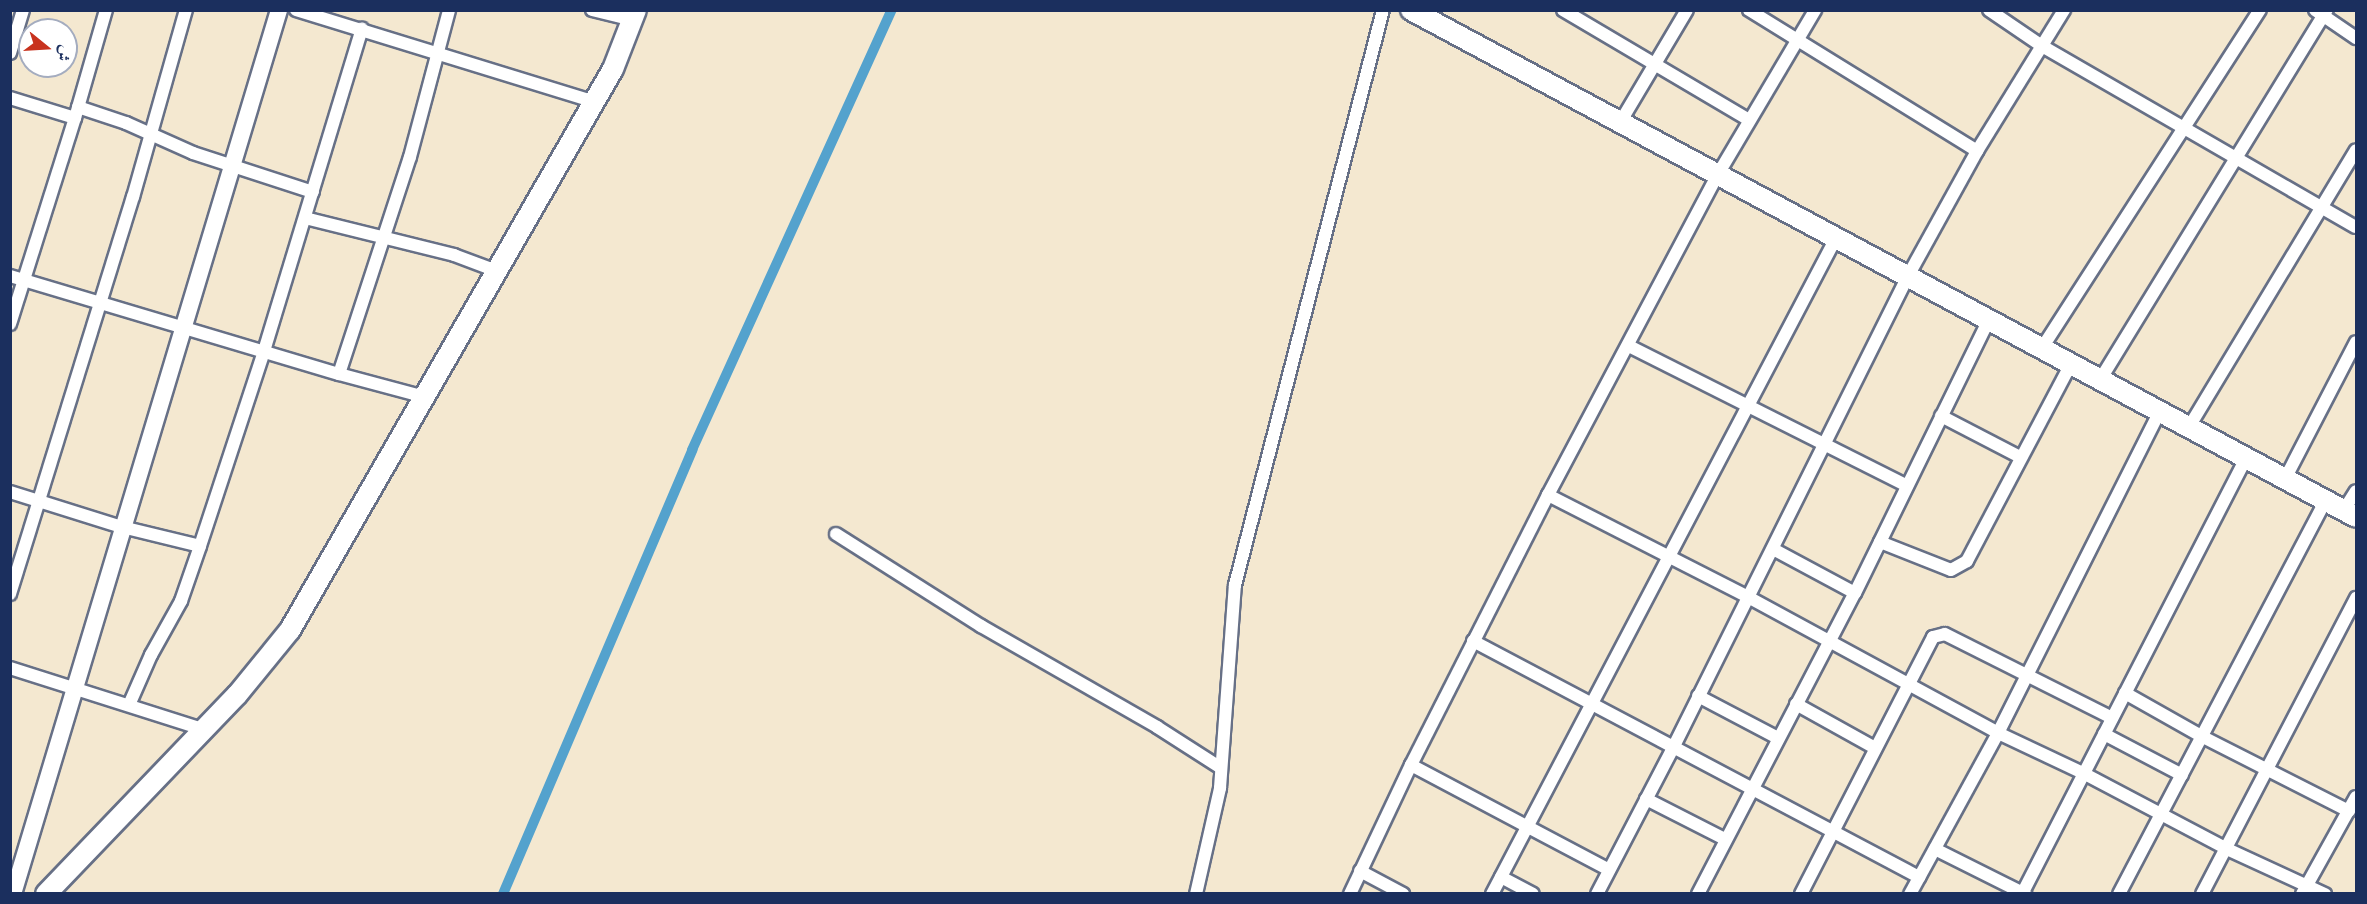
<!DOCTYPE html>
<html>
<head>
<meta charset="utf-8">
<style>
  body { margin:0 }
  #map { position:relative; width:2367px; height:904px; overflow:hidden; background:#f4e8d0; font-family:Vollkorn,Amiri,serif }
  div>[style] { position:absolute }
  .canal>* { height:10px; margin:-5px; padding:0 5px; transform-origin:5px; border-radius:5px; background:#54a2cd }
  .roads { filter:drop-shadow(2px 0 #677086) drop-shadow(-2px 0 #677086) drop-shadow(0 2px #677086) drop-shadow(0 -2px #677086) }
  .street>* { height:12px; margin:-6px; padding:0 6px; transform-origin:6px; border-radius:6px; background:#fff }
  .secondary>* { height:16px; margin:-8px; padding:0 8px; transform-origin:8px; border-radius:8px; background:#fff }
  .primary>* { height:20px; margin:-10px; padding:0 10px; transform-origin:10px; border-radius:10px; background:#fff }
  span { translate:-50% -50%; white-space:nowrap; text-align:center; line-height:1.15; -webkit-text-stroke:4.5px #fff; paint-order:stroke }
  .frame { position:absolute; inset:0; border:12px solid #1b2f5e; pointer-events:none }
  .north { position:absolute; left:18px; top:18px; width:60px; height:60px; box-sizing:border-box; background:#fff; border:2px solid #a4acbf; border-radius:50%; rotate:108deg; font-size:16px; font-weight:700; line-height:24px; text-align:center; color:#1b2f5e }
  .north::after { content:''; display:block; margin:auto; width:21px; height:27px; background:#c8321e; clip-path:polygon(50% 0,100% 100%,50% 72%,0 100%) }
</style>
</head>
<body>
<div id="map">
  <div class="canal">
    <div style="left:503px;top:894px;width:483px;rotate:-66.9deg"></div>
    <div style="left:692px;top:450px;width:483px;rotate:-65.6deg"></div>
  </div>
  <div class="roads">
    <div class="street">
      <div style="left:296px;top:10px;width:313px;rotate:17.1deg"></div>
      <div style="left:592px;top:10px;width:42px;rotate:13.7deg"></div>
      <div style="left:1563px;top:10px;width:216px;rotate:30.6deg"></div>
      <div style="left:1749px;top:10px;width:268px;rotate:31.7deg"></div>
      <div style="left:1989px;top:10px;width:64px;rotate:34.2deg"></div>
      <div style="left:2042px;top:46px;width:362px;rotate:30deg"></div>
      <div style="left:2315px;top:10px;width:50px;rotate:34.3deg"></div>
      <div style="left:10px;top:53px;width:45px;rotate:-73.2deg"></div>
      <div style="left:10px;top:98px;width:68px;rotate:17.1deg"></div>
      <div style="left:78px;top:107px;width:51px;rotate:18.4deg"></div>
      <div style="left:126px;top:123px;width:73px;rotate:24.1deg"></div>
      <div style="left:193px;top:153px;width:126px;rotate:18deg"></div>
      <div style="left:1621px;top:121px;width:129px;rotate:-59.3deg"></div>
      <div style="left:305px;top:218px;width:154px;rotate:13.9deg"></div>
      <div style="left:454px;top:255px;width:46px;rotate:20.4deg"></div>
      <div style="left:10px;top:276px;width:343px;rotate:16.6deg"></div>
      <div style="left:339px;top:374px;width:89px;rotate:15deg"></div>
      <div style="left:10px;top:324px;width:216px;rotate:-72.5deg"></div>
      <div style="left:75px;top:118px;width:112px;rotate:-74deg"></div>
      <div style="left:1629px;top:346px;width:311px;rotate:26.7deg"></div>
      <div style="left:2042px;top:348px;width:402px;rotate:-57.2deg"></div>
      <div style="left:339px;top:374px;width:228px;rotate:-71.9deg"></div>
      <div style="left:410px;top:157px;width:152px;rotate:-75.1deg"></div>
      <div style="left:2100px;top:380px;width:434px;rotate:-58.5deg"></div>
      <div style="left:1941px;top:416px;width:89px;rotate:27.4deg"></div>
      <div style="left:2189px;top:427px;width:323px;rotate:-58.9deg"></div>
      <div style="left:2285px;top:479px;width:154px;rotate:-62.6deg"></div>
      <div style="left:10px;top:492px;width:117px;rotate:17.4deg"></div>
      <div style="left:122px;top:527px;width:80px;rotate:13.7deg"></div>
      <div style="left:1548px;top:495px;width:225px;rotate:27deg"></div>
      <div style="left:1748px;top:597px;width:285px;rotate:28.5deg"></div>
      <div style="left:1998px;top:733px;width:94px;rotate:25.2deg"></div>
      <div style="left:2083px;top:773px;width:163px;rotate:27.8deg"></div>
      <div style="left:2227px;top:849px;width:108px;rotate:24.7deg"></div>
      <div style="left:2344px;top:510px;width:22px;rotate:-58deg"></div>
      <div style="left:836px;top:534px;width:172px;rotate:32.4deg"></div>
      <div style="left:981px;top:626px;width:203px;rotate:29.8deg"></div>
      <div style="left:1157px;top:727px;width:76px;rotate:32.6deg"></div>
      <div style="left:1880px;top:542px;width:76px;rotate:21.5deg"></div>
      <div style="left:1951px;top:570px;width:18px;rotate:-29deg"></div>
      <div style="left:1967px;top:561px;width:223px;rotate:-62.2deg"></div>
      <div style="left:1773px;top:549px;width:93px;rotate:28.2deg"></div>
      <div style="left:10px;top:594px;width:416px;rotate:-72.8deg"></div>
      <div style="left:133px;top:197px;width:194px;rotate:-74.2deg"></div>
      <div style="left:1473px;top:641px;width:505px;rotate:27.89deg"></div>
      <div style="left:10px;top:668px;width:205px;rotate:17.6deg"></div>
      <div style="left:2125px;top:693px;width:87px;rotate:29.5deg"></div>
      <div style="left:2201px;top:736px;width:166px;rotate:26.9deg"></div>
      <div style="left:1698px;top:696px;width:90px;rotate:27.7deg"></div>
      <div style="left:1796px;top:704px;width:90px;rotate:29.1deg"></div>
      <div style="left:129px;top:705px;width:55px;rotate:-66.3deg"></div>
      <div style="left:151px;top:655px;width:62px;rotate:-60.9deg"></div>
      <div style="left:181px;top:601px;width:58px;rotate:-70.9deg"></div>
      <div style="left:200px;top:546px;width:205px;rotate:-71.8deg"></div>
      <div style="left:264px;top:351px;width:337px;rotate:-73.1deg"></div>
      <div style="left:2104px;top:734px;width:88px;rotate:27.7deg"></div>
      <div style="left:1411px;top:765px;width:224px;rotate:27.9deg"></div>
      <div style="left:1646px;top:799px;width:89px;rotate:26.9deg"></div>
      <div style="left:1935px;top:849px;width:101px;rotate:26.6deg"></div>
      <div style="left:1360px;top:871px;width:49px;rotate:28.1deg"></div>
      <div style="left:1501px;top:877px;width:36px;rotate:28deg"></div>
      <div style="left:1196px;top:894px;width:109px;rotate:-77.2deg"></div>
      <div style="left:1220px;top:788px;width:204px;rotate:-85.8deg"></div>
      <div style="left:1235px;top:585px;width:594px;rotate:-75.57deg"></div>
      <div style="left:1350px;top:894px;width:143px;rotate:-64.7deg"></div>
      <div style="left:1411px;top:765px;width:303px;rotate:-63.1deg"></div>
      <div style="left:1548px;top:495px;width:361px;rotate:-62.1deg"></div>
      <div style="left:1717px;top:176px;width:193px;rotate:-59.4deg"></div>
      <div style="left:1492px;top:894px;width:741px;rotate:-62.33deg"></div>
      <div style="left:1597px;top:894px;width:165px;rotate:-62.5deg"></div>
      <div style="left:1673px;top:748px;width:527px;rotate:-63.53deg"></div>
      <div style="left:1908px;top:276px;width:143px;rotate:-61.1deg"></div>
      <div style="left:1977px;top:151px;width:166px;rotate:-58.3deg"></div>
      <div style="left:1698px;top:894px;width:339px;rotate:-62.5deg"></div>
      <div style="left:1855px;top:593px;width:305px;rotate:-63.9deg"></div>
      <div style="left:1801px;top:894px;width:289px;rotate:-62.8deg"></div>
      <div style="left:1933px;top:637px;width:12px;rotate:-14deg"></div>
      <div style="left:1945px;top:634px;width:187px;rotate:26.7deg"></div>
      <div style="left:1910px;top:894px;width:183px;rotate:-61.3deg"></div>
      <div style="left:1998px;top:733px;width:360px;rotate:-63.3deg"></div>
      <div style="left:2022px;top:894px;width:490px;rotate:-62.8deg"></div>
      <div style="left:2119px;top:894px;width:445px;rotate:-62.3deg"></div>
      <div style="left:2202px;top:894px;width:334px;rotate:-62.5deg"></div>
      <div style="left:2302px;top:894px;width:111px;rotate:-60.9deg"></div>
    </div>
    <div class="secondary">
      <div style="left:13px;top:894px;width:923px;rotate:-73.25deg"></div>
    </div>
    <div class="primary">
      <div style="left:1411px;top:10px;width:1072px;rotate:28.21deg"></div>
      <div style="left:46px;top:894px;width:276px;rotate:-46.2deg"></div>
      <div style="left:237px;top:695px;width:84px;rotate:-50.8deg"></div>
      <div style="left:290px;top:630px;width:647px;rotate:-60.07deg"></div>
      <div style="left:613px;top:69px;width:63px;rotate:-68.7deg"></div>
    </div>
  </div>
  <div class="frame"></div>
  <div class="north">ش</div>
</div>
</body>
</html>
